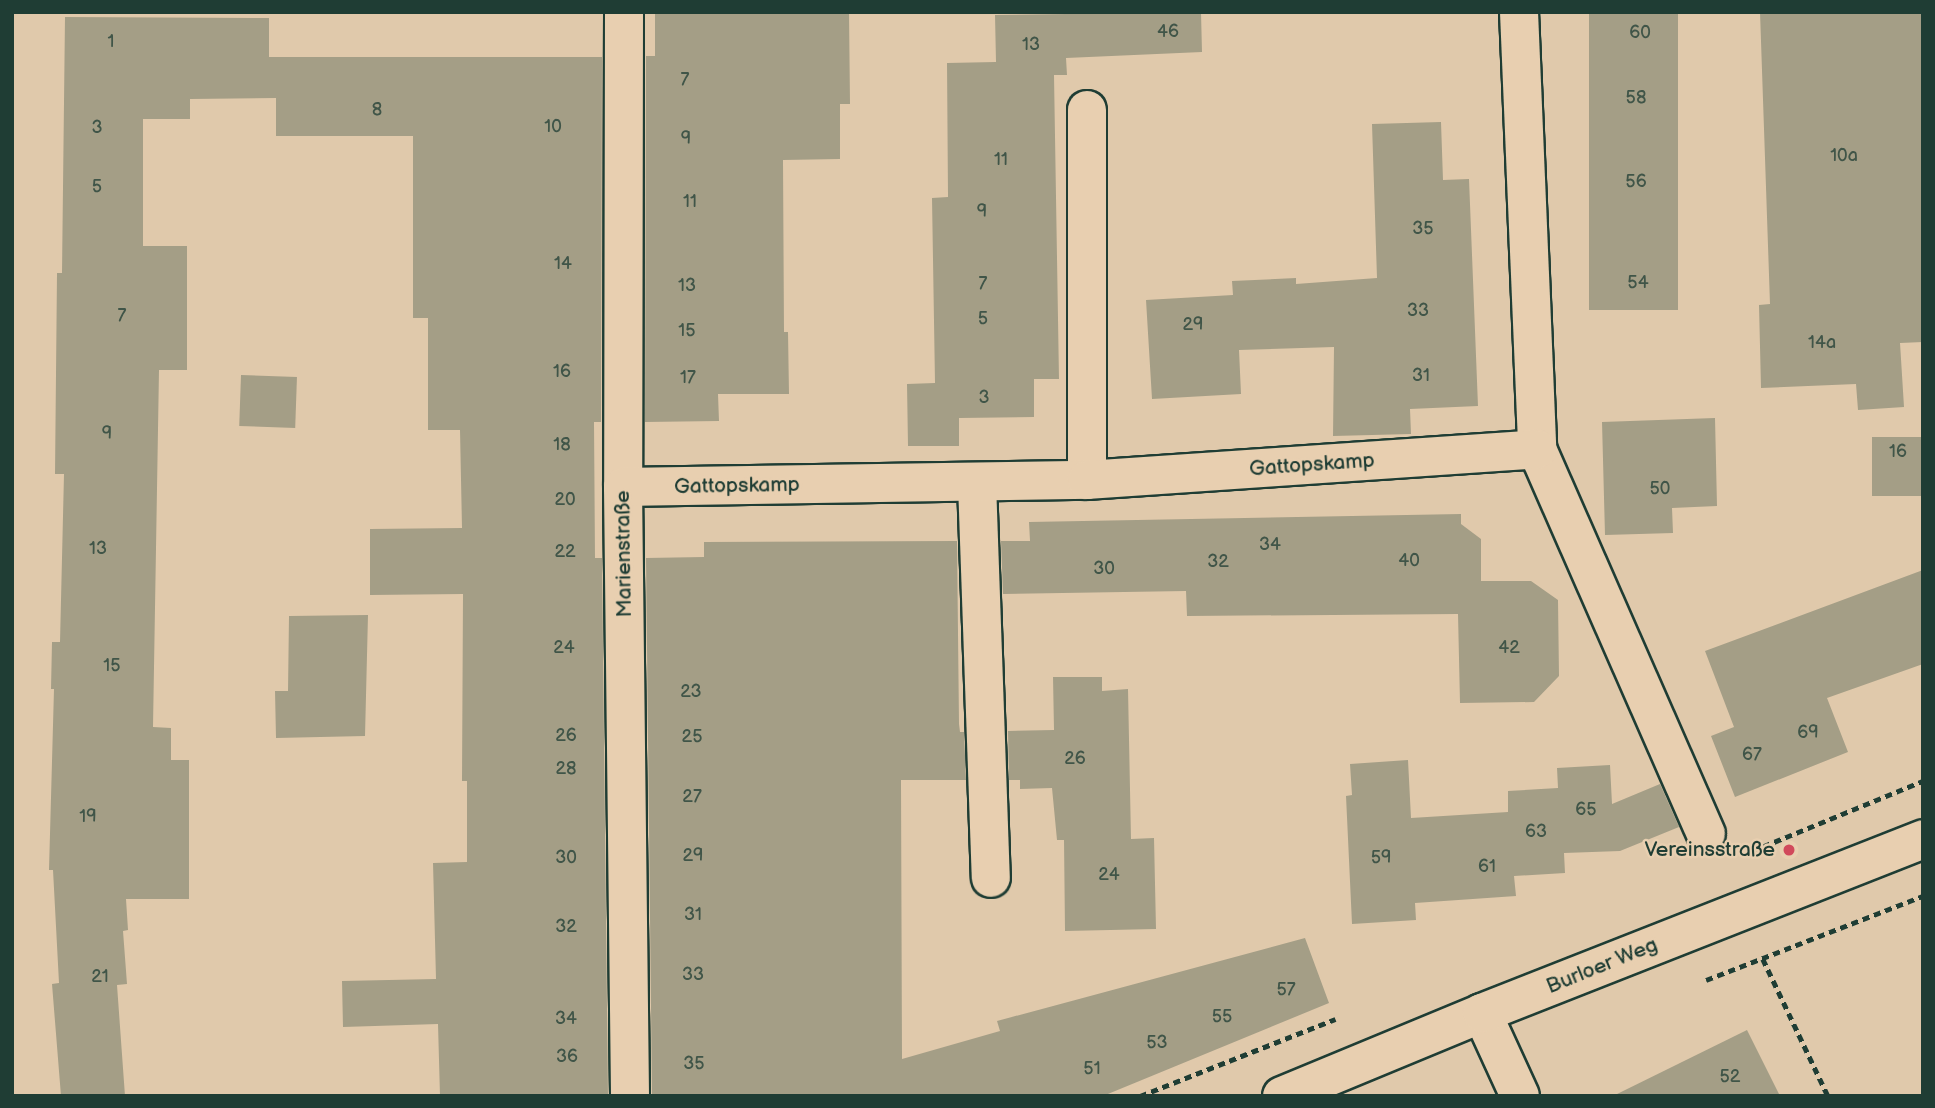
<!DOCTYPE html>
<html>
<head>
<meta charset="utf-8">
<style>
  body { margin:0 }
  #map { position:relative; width:1935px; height:1108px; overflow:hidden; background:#e0c9ab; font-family:"Balsamiq Sans",sans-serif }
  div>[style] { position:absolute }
  .building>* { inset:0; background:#a49e86; transform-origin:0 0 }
  .path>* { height:4.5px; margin-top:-2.25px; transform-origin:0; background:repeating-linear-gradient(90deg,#1f3d34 0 7px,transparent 0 12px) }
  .roads { filter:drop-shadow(2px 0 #1f3d34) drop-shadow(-2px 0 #1f3d34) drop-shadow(0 2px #1f3d34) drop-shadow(0 -2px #1f3d34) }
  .street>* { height:38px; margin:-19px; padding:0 19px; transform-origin:19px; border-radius:19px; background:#e8cfb0 }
  .dots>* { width:19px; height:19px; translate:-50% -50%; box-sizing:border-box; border:4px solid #e8cfb0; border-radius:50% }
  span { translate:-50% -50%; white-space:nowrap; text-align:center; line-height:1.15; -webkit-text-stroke:5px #e8cfb0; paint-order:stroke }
  .number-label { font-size:18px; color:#405548 }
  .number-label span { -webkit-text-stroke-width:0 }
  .street-label { font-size:21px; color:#1f3d34 }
  .poi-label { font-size:21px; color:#1f3d34 }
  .right { translate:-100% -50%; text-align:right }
  .frame { position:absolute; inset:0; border:14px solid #1f3d34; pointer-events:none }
</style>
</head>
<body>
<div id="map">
  <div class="building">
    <div style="clip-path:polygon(655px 12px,849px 12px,850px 104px,840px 104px,840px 159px,783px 160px,784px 332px,788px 332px,789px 394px,718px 394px,719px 421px,645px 422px,646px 56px,655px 56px)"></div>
    <div style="clip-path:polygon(1201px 12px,1202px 52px,1066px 58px,1067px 75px,1054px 75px,1059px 379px,1034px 379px,1034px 417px,959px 418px,959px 446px,908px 446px,907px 384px,935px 383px,932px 198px,948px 197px,947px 63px,996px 62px,995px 15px)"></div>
    <div style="left:1589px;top:12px;width:89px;height:298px"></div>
    <div style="clip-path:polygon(1760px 12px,1923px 12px,1923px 342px,1900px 343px,1904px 407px,1858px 410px,1856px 384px,1761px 388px,1759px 305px,1770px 304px)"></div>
    <div style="clip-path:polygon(65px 17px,269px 18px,269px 57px,602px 57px,601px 422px,594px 422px,595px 558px,602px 558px,608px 1096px,440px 1096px,438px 1024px,343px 1027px,342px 981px,436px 979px,433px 863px,467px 862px,467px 781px,462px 781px,463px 594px,370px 595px,370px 529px,462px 528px,460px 430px,428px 430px,428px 318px,413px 318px,413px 136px,276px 136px,276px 98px,190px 99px,190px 119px,143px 119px,143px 246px,187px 246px,187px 370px,159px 370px,153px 727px,171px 728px,171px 760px,189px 760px,189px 899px,126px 899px,128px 930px,123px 931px,127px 984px,117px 985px,125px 1096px,61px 1096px,52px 984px,59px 983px,53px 870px,49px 870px,54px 689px,51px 689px,52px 642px,60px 642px,64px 474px,55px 474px,57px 273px,62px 273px)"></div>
    <div style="clip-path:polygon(1441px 122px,1443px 180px,1469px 179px,1478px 406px,1410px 409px,1411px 434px,1333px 436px,1334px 347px,1239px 350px,1241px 394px,1152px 399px,1146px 300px,1233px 295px,1232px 281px,1296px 278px,1296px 284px,1377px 278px,1372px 124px)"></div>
    <div style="left:241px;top:375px;width:56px;height:51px;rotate:2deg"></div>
    <div style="clip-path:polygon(1715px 418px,1717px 506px,1672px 508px,1673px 533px,1605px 535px,1602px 422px)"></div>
    <div style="left:1923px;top:437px;width:59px;height:51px;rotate:90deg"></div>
    <div style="clip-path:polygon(1461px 514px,1461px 524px,1481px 539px,1481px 581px,1531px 581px,1558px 600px,1559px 676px,1534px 702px,1460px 703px,1458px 614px,1187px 616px,1186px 591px,1003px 594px,1001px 541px,1030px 541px,1029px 522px)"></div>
    <div style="clip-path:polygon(957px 541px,959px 724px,960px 732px,964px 732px,966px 780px,901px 780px,902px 1059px,1000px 1031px,997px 1021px,1305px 938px,1329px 1003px,1103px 1096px,652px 1096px,646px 558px,704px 557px,704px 542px)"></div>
    <div style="clip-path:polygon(1923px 570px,1923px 664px,1827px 698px,1848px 752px,1735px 797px,1711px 736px,1734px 727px,1705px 651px)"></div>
    <div style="clip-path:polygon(368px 615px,365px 736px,276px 738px,275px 691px,288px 691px,289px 616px)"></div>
    <div style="clip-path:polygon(1053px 677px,1102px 677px,1102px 691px,1128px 689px,1131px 839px,1154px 838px,1156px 929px,1065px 931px,1064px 840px,1057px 840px,1052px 788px,1020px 789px,1020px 780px,1009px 780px,1008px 731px,1054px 730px)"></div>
    <div style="clip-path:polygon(1408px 760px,1411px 818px,1508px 812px,1508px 791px,1558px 788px,1557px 768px,1610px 765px,1612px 804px,1660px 784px,1679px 827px,1620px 851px,1564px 853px,1565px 873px,1514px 876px,1516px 896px,1415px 903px,1416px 920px,1352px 924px,1346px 796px,1352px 795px,1350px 764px)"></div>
    <div style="clip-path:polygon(1747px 1030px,1780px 1096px,1613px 1096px)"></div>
  </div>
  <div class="path">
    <div style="left:1752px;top:851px;width:185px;rotate:-22.3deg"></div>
    <div style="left:1763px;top:959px;width:152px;rotate:64.6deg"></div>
    <div style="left:1706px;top:980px;width:233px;rotate:-21.2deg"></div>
    <div style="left:1140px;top:1096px;width:210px;rotate:-21.5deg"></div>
  </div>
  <div class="roads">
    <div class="street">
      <div style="left:624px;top:12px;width:475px;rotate:90.1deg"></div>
      <div style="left:623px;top:487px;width:609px;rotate:89.34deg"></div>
      <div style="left:1519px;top:12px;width:437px;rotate:87.6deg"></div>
      <div style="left:1537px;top:449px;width:420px;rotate:66.3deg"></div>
      <div style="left:1087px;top:480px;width:370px;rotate:-90deg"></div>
      <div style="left:977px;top:483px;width:395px;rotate:88deg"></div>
      <div style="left:623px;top:487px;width:464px;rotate:-0.9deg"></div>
      <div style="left:1087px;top:480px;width:451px;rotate:-3.9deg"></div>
      <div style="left:1482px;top:1013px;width:91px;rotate:65.4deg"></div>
      <div style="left:1282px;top:1096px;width:217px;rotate:-22.5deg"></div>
      <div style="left:1482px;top:1013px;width:474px;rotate:-21.5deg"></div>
    </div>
  </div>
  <div class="dots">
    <div style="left:1789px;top:850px;background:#d1495b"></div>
  </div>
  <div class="number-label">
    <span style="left:1168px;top:32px">46</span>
    <span style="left:1640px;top:33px">60</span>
    <span style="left:111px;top:42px">1</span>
    <span style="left:1031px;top:45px">13</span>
    <span style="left:685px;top:80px">7</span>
    <span style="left:1636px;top:98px">58</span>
    <span style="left:377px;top:110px">8</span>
    <span style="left:553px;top:127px">10</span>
    <span style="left:97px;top:128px">3</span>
    <span style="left:686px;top:139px">9</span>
    <span style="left:1844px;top:156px">10a</span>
    <span style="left:1001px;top:160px">11</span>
    <span style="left:1636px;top:182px">56</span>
    <span style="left:97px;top:187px">5</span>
    <span style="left:690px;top:202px">11</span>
    <span style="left:982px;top:212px">9</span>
    <span style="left:1423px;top:229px">35</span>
    <span style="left:563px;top:264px">14</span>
    <span style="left:1638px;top:283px">54</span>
    <span style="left:983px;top:284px">7</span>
    <span style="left:687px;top:286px">13</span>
    <span style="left:1418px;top:311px">33</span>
    <span style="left:122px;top:316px">7</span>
    <span style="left:983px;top:319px">5</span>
    <span style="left:1193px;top:325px">29</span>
    <span style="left:687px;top:331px">15</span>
    <span style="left:1822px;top:343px">14a</span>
    <span style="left:562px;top:372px">16</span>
    <span style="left:1421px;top:376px">31</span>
    <span style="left:688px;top:378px">17</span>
    <span style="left:984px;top:398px">3</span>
    <span style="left:107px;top:434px">9</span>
    <span style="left:562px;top:445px">18</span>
    <span style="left:1898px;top:452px">16</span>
    <span style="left:1660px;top:489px">50</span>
    <span style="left:565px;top:500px">20</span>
    <span style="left:1270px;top:545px">34</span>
    <span style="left:98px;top:549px">13</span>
    <span style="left:565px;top:552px">22</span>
    <span style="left:1409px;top:561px">40</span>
    <span style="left:1218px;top:562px">32</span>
    <span style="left:1104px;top:569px">30</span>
    <span style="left:564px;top:648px">24</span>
    <span style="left:1509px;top:648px">42</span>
    <span style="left:112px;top:666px">15</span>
    <span style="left:691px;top:692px">23</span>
    <span style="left:1808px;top:733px">69</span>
    <span style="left:566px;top:736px">26</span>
    <span style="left:692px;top:737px">25</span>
    <span style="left:1752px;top:755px">67</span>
    <span style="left:1075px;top:759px">26</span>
    <span style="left:566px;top:769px">28</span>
    <span style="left:692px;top:797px">27</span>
    <span style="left:1586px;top:810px">65</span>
    <span style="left:88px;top:817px">19</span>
    <span style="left:1536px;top:832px">63</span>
    <span style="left:693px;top:856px">29</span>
    <span style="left:566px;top:858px">30</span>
    <span style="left:1381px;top:858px">59</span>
    <span style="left:1487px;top:867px">61</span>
    <span style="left:1109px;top:875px">24</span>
    <span style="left:693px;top:915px">31</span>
    <span style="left:566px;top:927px">32</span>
    <span style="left:693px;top:975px">33</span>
    <span style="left:100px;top:977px">21</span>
    <span style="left:1286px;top:990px">57</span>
    <span style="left:1222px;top:1017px">55</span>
    <span style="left:566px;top:1019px">34</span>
    <span style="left:1157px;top:1043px">53</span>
    <span style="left:567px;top:1057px">36</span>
    <span style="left:694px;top:1064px">35</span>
    <span style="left:1092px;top:1069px">51</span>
    <span style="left:1730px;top:1077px">52</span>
  </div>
  <div class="street-label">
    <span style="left:1312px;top:465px;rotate:-4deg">Gattopskamp</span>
    <span style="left:737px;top:486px;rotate:-1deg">Gattopskamp</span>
    <span style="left:624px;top:554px;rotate:-91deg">Marienstraße</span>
    <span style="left:1602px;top:966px;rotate:-22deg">Burloer Weg</span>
  </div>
  <div class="poi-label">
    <span class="right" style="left:1775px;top:850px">Vereinsstraße</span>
  </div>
  <div class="frame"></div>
</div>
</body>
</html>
